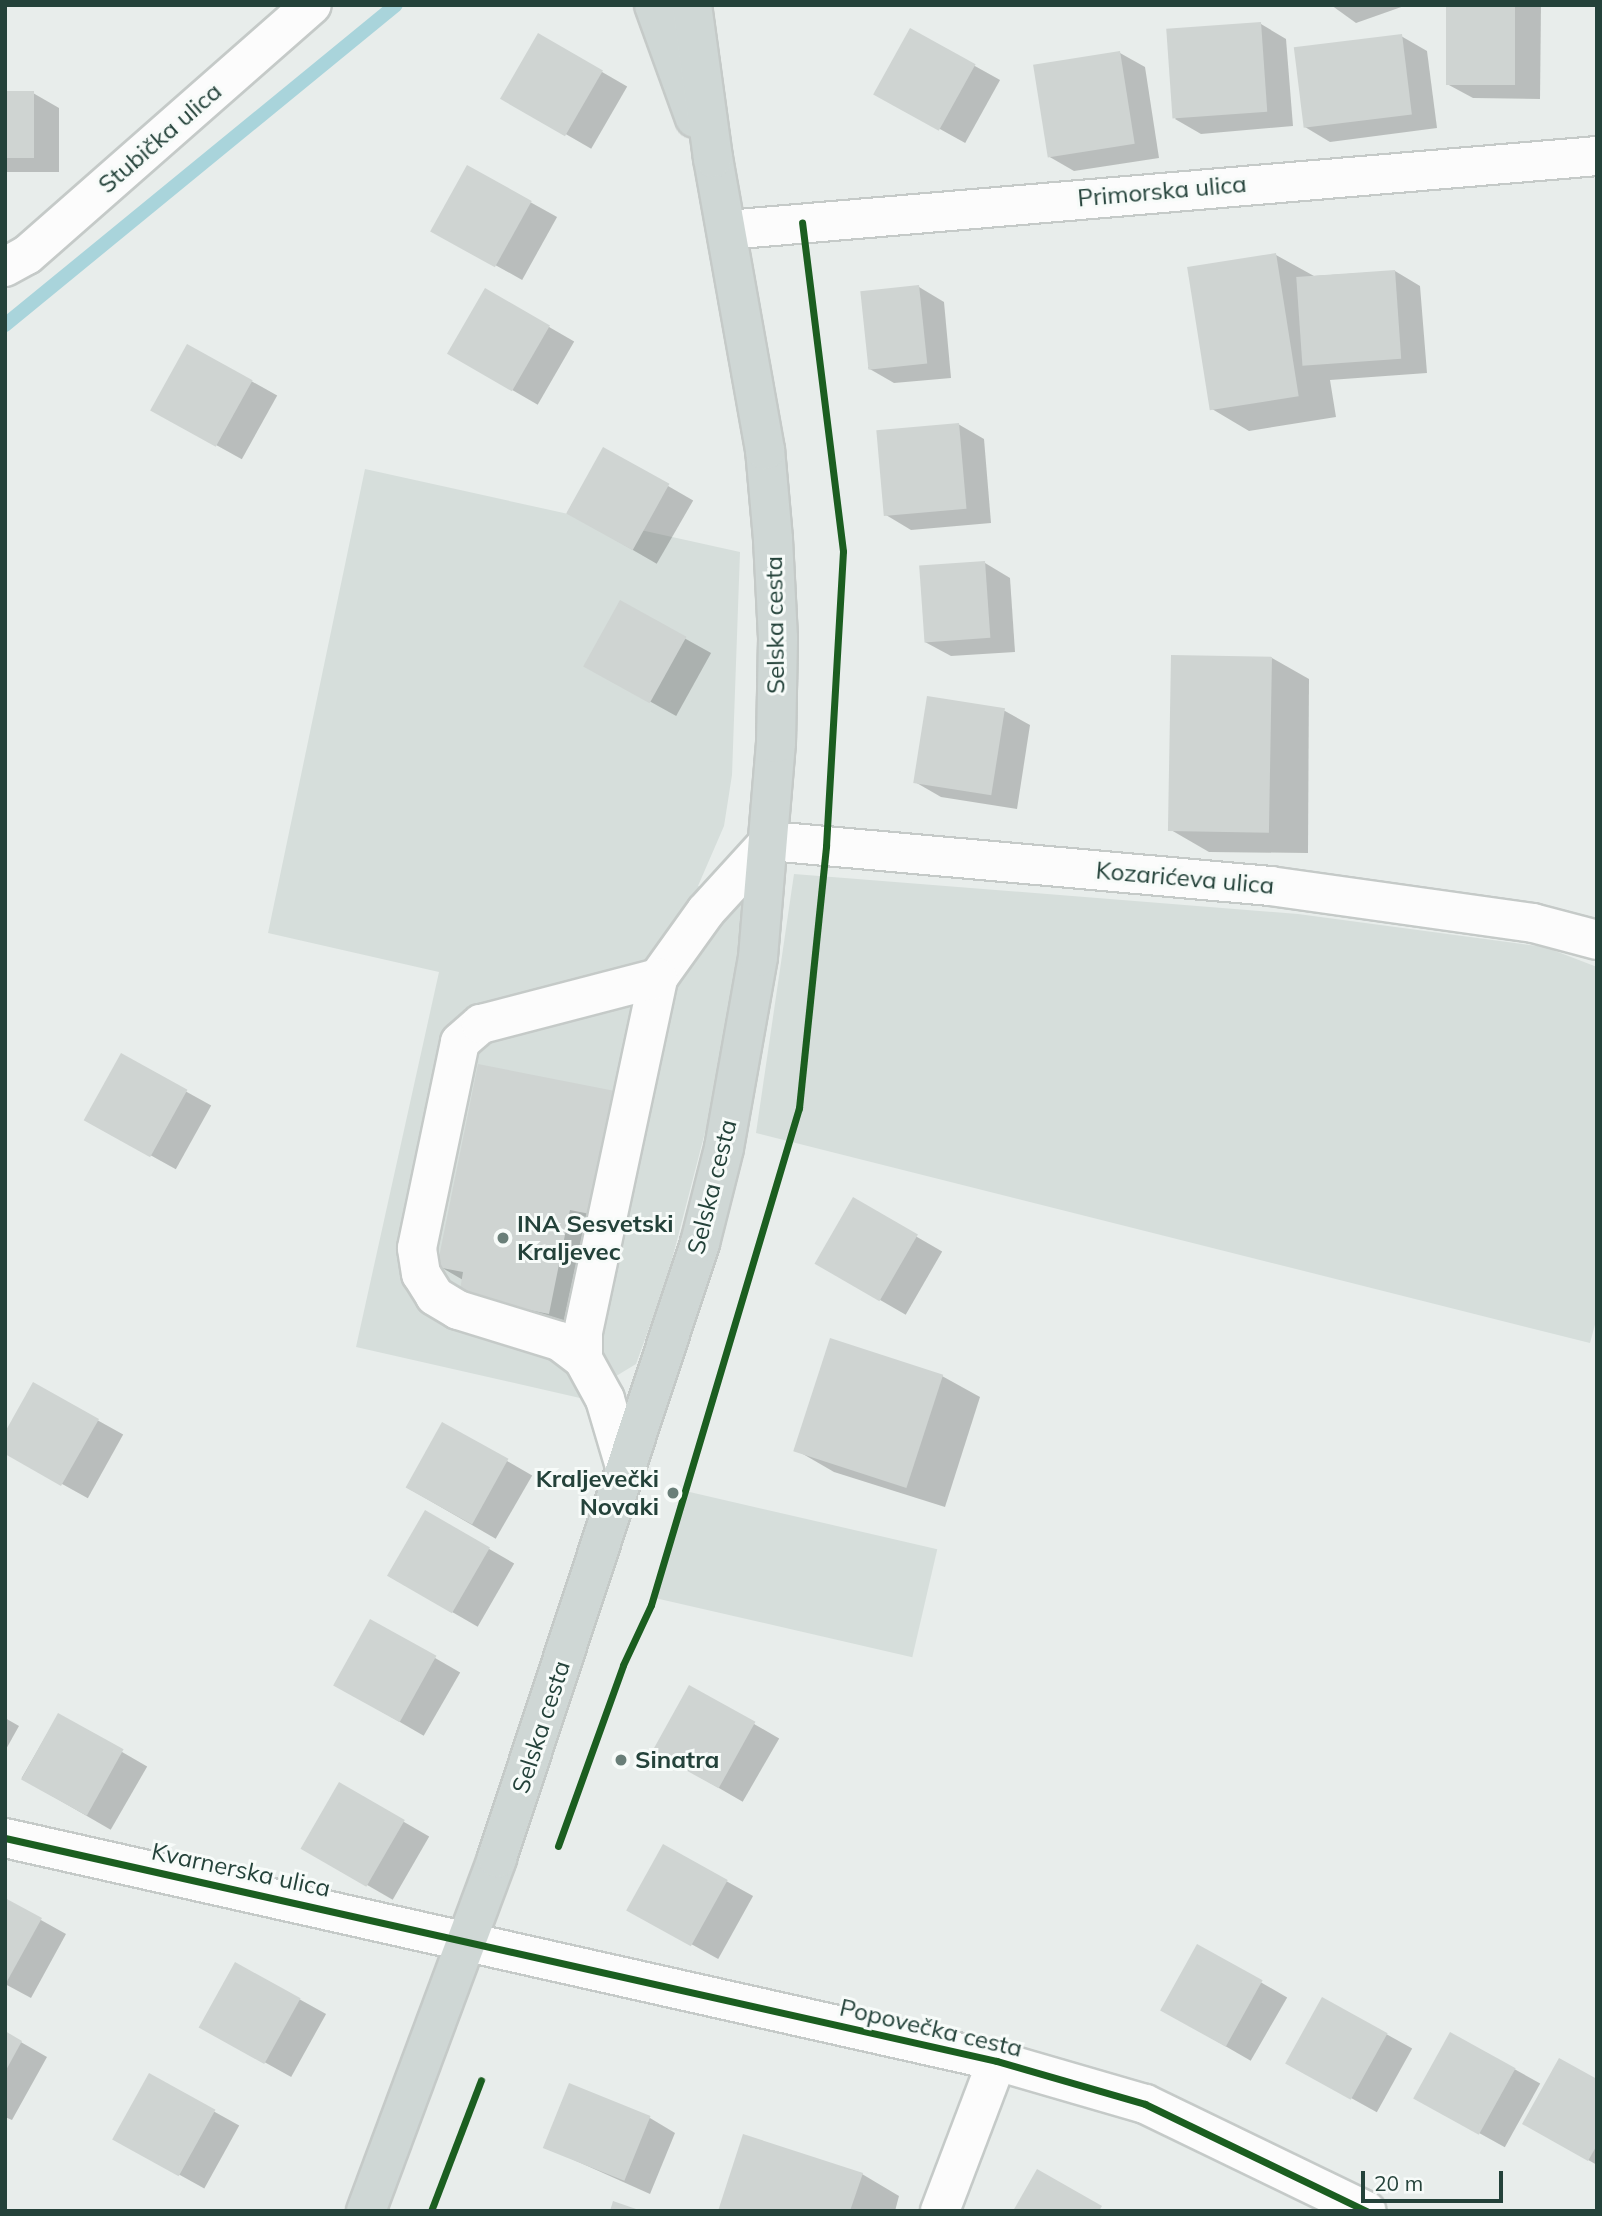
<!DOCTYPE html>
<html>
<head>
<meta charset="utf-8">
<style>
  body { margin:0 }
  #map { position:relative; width:1602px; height:2216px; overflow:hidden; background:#e8edeb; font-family:Mulish,sans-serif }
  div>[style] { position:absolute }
  .built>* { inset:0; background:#d6dedb; transform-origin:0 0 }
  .shadow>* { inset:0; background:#0003; transform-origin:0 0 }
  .stream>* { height:14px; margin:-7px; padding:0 7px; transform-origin:7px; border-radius:7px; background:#a9d4db }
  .building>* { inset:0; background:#cfd4d2; transform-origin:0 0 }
  .roads { filter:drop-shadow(2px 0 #c5cac8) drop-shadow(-2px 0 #c5cac8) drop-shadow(0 2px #c5cac8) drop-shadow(0 -2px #c5cac8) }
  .minor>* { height:38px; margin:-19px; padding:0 19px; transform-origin:19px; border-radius:19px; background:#fcfcfc }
  .major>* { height:38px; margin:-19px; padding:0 19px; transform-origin:19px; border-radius:19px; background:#cfd7d5 }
  .cycleway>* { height:7px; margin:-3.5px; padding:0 3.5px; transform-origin:3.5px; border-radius:3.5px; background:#1b5e20 }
  .dots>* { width:19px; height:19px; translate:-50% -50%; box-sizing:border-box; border:4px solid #f7fbf9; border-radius:50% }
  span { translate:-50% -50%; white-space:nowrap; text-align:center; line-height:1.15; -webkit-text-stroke:6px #f7fbf9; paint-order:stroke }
  .street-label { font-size:24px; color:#24423a }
  .poi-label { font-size:24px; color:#24423a; font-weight:700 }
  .left { translate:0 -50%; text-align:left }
  .right { translate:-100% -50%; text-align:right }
  .frame { position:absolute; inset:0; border:7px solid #24423a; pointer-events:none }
  .scale { position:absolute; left:1361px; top:2171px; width:142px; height:32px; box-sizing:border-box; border:4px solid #24423a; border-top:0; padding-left:9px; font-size:21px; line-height:24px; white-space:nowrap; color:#24423a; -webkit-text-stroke:5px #f7fbf9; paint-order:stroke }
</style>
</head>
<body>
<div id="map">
  <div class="built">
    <div style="clip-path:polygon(365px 469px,740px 552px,732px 775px,724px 826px,698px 886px,752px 896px,717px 1086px,667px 1279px,636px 1364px,580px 1398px,356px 1347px,439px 972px,268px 933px)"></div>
    <div style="clip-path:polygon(794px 874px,1298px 914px,1545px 947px,1597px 967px,1597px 1317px,1590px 1343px,756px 1133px)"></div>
    <div style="left:681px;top:1490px;width:263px;height:111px;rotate:13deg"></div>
  </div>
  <div class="shadow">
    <div style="clip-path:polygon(1331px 5px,1407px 5px,1356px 23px)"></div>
    <div style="clip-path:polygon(1448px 5px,1541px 5px,1540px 99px,1473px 98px,1447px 84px)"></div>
    <div style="clip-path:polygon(1261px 24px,1286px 39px,1293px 126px,1201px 134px,1175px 119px)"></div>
    <div style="left:910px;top:30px;width:103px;height:72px;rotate:29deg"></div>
    <div style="left:538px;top:35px;width:103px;height:72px;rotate:30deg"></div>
    <div style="clip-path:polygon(1401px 36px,1427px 51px,1437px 128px,1330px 142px,1305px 127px)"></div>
    <div style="clip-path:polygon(1120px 53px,1145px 67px,1159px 158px,1074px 171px,1048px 156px)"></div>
    <div style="clip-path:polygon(5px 93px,33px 93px,59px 108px,59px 172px,5px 172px)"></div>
    <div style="left:467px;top:167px;width:103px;height:72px;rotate:29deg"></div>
    <div style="clip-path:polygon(1276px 255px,1314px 276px,1395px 271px,1420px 286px,1427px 373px,1330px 380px,1336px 417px,1249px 431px,1212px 409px)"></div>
    <div style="clip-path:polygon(919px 287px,944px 302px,951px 378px,894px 383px,868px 368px)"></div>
    <div style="left:485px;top:290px;width:103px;height:73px;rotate:30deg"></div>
    <div style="left:188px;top:346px;width:102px;height:73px;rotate:29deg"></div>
    <div style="clip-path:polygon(958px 424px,984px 439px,991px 523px,911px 530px,886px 515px)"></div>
    <div style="left:604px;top:449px;width:103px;height:73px;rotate:30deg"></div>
    <div style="clip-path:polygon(985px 563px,1010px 578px,1015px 652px,951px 656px,925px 642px)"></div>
    <div style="left:621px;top:603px;width:103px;height:72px;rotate:29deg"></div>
    <div style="clip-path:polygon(1272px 658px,1309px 679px,1308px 853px,1209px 852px,1171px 830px)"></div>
    <div style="clip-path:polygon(929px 698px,1005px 711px,1030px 725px,1017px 809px,941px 797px,915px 782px)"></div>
    <div style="left:122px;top:1056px;width:102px;height:73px;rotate:29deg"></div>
    <div style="clip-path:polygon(479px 1066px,608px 1221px,575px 1215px,607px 1233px,587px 1334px,498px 1316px,463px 1280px,439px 1266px)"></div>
    <div style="left:853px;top:1200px;width:103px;height:73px;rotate:30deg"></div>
    <div style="clip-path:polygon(942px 1376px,980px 1397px,945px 1507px,834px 1472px,796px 1450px)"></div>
    <div style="left:34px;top:1385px;width:102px;height:73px;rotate:29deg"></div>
    <div style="left:443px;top:1424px;width:103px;height:73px;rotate:30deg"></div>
    <div style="left:425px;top:1512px;width:103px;height:73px;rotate:30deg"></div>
    <div style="left:371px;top:1621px;width:103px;height:73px;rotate:30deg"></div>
    <div style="left:690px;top:1687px;width:103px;height:73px;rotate:30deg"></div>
    <div style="left:58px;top:1715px;width:103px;height:73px;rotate:30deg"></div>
    <div style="clip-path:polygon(5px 1718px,19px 1726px,5px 1751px)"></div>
    <div style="left:340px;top:1785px;width:103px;height:73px;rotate:30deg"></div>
    <div style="left:663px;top:1846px;width:103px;height:72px;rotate:29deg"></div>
    <div style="clip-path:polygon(5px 1900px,66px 1934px,31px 1998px,5px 1984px)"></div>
    <div style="left:1198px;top:1946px;width:103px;height:73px;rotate:30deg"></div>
    <div style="left:236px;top:1964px;width:103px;height:72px;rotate:29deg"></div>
    <div style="left:1323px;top:1999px;width:102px;height:73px;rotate:29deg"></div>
    <div style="clip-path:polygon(5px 2033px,47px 2057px,12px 2120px,5px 2117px)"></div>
    <div style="left:1451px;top:2034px;width:102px;height:73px;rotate:29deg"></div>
    <div style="left:150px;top:2076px;width:102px;height:72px;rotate:29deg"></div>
    <div style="clip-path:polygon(1597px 2081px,1597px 2165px,1525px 2124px)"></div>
    <div style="clip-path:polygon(650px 2118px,675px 2133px,650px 2194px,545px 2147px)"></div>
    <div style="clip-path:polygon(862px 2174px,899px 2196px,895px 2211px,720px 2211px)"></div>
  </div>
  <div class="stream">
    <div style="left:5px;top:325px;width:505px;rotate:-39.3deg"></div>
  </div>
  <div class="building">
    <div style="left:1446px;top:5px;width:69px;height:80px"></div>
    <div style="left:1261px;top:22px;width:90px;height:95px;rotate:86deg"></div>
    <div style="left:910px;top:28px;width:75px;height:76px;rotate:29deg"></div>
    <div style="left:538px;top:33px;width:75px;height:76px;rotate:30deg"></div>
    <div style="left:1402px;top:34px;width:81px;height:109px;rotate:83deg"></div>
    <div style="left:1120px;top:51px;width:94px;height:88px;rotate:81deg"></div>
    <div style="left:5px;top:91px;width:29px;height:67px"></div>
    <div style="left:467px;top:165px;width:74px;height:76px;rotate:29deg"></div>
    <div style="left:1276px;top:253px;width:145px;height:90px;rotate:81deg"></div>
    <div style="left:1395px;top:270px;width:89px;height:99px;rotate:86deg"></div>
    <div style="left:919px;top:285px;width:79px;height:59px;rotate:84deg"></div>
    <div style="left:485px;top:288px;width:75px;height:76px;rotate:30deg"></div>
    <div style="left:187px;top:344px;width:75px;height:76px;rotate:29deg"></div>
    <div style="left:959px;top:423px;width:86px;height:83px;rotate:85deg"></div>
    <div style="left:603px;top:447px;width:76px;height:76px;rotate:29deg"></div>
    <div style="left:985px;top:561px;width:77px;height:66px;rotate:86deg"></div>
    <div style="left:620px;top:600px;width:76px;height:76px;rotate:29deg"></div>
    <div style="left:1171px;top:655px;width:101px;height:176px;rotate:1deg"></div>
    <div style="left:927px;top:696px;width:79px;height:88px;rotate:9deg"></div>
    <div style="left:121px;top:1053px;width:76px;height:77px;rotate:29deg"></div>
    <div style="clip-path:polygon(478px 1064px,620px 1092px,595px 1215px,570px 1210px,549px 1314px,459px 1296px,463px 1272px,437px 1267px)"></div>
    <div style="left:853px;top:1197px;width:75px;height:77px;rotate:30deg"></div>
    <div style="left:830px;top:1338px;width:119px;height:119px;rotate:18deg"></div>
    <div style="clip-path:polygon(33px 1382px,99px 1419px,61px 1486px,5px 1454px,5px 1432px)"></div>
    <div style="left:442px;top:1422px;width:76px;height:75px;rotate:29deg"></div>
    <div style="left:425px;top:1510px;width:75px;height:76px;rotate:30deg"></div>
    <div style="left:370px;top:1619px;width:76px;height:76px;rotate:29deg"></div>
    <div style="left:689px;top:1685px;width:76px;height:76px;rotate:29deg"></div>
    <div style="left:58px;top:1713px;width:75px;height:76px;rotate:29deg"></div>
    <div style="left:339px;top:1782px;width:76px;height:77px;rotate:30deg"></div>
    <div style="left:663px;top:1844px;width:74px;height:76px;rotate:29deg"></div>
    <div style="clip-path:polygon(5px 1898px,42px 1918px,5px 1985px)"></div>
    <div style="left:1197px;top:1944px;width:75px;height:76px;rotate:29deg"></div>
    <div style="left:235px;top:1962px;width:75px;height:75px;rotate:29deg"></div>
    <div style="left:1322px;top:1997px;width:75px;height:76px;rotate:29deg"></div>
    <div style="clip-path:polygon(5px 2031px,22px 2041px,5px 2072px)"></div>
    <div style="left:1450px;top:2032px;width:75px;height:76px;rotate:29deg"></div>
    <div style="clip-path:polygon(1559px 2058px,1597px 2079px,1597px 2145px,1588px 2161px,1522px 2124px)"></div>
    <div style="left:149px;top:2073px;width:76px;height:76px;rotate:29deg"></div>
    <div style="left:569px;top:2083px;width:88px;height:70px;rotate:22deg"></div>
    <div style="clip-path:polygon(743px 2134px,863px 2173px,850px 2211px,718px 2211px)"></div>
    <div style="clip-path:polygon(1037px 2169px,1102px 2206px,1099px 2211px,1013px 2211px)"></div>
    <div style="clip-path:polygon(613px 2201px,639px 2210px,639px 2211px,610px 2211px)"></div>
  </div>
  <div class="roads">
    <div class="minor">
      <div style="left:727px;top:230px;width:873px;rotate:-4.86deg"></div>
      <div style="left:5px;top:267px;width:25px;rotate:-29deg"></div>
      <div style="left:27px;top:255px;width:379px;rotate:-41.3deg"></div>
      <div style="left:583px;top:1359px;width:27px;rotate:-90deg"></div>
      <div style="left:583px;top:1332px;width:362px;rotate:-78deg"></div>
      <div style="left:658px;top:978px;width:82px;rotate:-54.4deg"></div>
      <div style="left:706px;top:911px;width:95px;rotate:-47.6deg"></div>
      <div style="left:770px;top:841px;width:502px;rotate:5.14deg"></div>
      <div style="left:1270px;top:886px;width:266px;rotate:8deg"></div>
      <div style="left:1533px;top:923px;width:66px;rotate:14.9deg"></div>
      <div style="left:626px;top:1470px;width:74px;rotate:-106.5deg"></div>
      <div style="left:605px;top:1399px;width:46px;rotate:-118.8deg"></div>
      <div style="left:583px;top:1359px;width:30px;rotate:-143deg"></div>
      <div style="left:559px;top:1341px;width:106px;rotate:-162.9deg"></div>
      <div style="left:458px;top:1310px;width:27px;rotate:-149deg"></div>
      <div style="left:435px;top:1296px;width:26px;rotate:-122deg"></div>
      <div style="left:421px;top:1274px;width:26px;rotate:-99deg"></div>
      <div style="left:417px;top:1248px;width:210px;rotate:-78.2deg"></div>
      <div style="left:460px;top:1042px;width:28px;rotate:-41deg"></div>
      <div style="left:481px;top:1024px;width:183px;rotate:-14.6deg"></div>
      <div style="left:5px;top:1838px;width:1017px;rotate:12.67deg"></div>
      <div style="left:997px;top:2061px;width:154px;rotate:16.2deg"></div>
      <div style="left:1145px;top:2104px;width:246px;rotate:25.8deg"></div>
      <div style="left:940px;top:2211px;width:160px;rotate:-69.2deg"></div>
    </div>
    <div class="major">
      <div style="left:654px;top:5px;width:120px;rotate:70.1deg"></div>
      <div style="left:366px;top:2211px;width:377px;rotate:-69.6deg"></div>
      <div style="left:497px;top:1858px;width:648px;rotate:-71.73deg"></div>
      <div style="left:700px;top:1243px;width:98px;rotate:-75.8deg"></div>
      <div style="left:724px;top:1148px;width:194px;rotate:-79.9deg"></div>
      <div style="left:758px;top:957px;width:215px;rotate:-85.2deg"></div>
      <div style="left:776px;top:743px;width:105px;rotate:-88.9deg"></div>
      <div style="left:778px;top:638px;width:99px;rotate:-92.9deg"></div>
      <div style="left:773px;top:539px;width:89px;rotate:-95.1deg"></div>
      <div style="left:765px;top:450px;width:297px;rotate:-100.1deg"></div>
      <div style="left:713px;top:158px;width:154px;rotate:-97.8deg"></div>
    </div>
  </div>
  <div class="cycleway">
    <div style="left:5px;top:1838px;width:1017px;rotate:12.67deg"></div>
    <div style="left:997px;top:2061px;width:154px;rotate:16.2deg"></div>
    <div style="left:1145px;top:2104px;width:246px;rotate:25.8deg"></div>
    <div style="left:558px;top:1846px;width:192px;rotate:-70.2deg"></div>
    <div style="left:623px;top:1665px;width:66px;rotate:-65deg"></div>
    <div style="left:651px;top:1605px;width:519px;rotate:-73.42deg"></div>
    <div style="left:799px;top:1108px;width:263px;rotate:-84.1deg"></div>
    <div style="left:826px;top:846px;width:295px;rotate:-86.7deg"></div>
    <div style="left:843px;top:551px;width:331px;rotate:-97.1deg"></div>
    <div style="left:431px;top:2211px;width:140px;rotate:-69.1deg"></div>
  </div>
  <div class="dots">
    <div style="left:503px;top:1238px;background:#697e78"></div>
    <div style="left:673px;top:1493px;background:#697e78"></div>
    <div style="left:621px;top:1760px;background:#697e78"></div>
  </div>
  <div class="street-label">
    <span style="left:160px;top:138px;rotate:-41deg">Stubička ulica</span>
    <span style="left:1162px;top:191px;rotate:-5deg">Primorska ulica</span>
    <span style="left:775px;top:625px;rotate:-91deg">Selska cesta</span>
    <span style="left:1185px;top:878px;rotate:5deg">Kozarićeva ulica</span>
    <span style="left:712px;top:1187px;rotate:-76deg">Selska cesta</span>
    <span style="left:541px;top:1727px;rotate:-72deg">Selska cesta</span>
    <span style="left:241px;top:1870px;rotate:12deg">Kvarnerska ulica</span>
    <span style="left:931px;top:2028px;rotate:13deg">Popovečka cesta</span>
  </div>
  <div class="poi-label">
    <span class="left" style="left:517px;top:1238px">INA Sesvetski<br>Kraljevec</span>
    <span class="right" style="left:659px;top:1493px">Kraljevečki<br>Novaki</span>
    <span class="left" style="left:635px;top:1760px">Sinatra</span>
  </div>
  <div class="frame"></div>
  <div class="scale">20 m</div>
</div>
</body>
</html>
